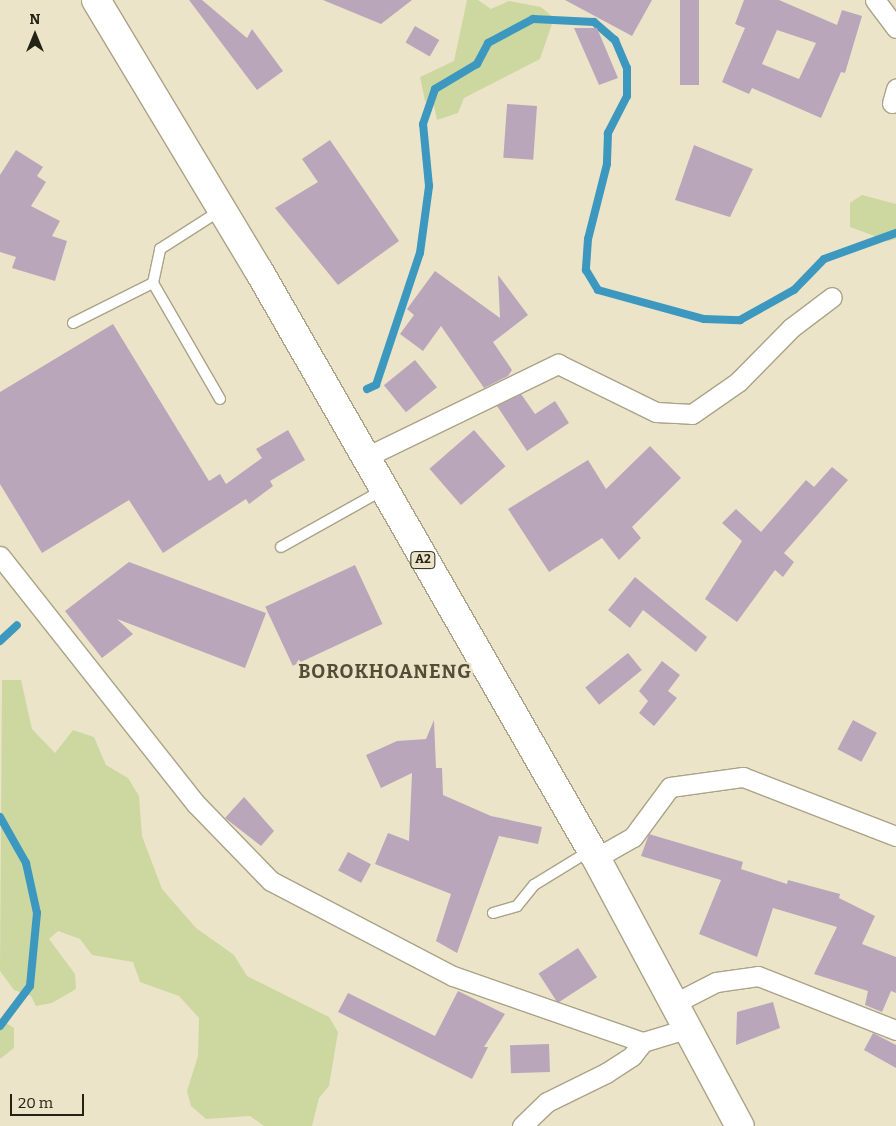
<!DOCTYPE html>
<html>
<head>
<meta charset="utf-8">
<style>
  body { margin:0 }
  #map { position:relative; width:896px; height:1126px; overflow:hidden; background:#ece4c8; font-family:Bitter,serif }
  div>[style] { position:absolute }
  .green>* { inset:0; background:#cdd8a0 }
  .stream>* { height:8px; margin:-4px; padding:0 4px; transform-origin:4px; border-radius:4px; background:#3d98c0 }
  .building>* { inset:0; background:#baa6bb; transform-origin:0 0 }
  .roads { filter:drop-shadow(1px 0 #aaa388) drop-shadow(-1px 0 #aaa388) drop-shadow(0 1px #aaa388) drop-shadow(0 -1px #aaa388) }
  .service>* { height:10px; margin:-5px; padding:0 5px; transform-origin:5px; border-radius:5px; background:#fff }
  .minor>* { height:19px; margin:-9.5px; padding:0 9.5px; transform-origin:9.5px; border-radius:9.5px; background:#fff }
  .primary>* { height:28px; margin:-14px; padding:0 14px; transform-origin:14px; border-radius:14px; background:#fff }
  span { translate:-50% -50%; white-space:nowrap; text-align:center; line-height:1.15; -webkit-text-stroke:4.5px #ece4c8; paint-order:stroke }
  .shield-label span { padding:1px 4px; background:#ece4c8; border:1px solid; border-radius:4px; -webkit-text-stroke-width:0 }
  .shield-label { font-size:12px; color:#242116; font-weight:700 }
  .district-label { font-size:19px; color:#544d35; font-weight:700; letter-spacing:1px }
  .north { position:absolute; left:10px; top:10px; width:50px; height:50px; -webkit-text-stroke:4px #ece4c8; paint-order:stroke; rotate:0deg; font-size:14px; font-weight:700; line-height:20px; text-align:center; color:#242116 }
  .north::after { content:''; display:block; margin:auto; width:18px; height:22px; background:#242116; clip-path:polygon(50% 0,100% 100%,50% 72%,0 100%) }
  .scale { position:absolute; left:10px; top:1094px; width:74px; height:22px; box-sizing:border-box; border:2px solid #242116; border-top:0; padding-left:6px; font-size:15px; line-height:18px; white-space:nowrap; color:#242116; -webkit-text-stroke:4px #ece4c8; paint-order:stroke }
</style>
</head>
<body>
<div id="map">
  <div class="green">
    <div style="clip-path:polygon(467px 0,478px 0,491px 9px,509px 1px,541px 7px,554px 18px,540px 59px,464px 98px,458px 113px,437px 120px,434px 106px,425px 101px,420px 77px,454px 61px)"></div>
    <div style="clip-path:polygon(862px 195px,896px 204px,896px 239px,888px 241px,850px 227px,850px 203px)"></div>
    <div style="clip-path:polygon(2px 680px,21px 680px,32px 729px,55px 753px,73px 730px,94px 737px,106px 765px,128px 778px,139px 796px,142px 836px,162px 889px,196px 928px,234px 955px,247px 976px,329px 1017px,338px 1032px,329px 1086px,319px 1098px,312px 1126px,264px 1126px,250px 1116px,206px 1119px,191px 1106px,187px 1091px,198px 1056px,199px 1018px,179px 996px,140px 982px,133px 962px,92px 955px,80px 939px,58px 931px,49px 939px,75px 974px,76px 989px,52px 1003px,36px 1006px,31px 996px,14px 990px,0 971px)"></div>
    <div style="clip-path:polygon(0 1019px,14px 1028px,14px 1048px,0 1059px)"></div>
  </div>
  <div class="stream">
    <div style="left:367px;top:389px;width:10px;rotate:-24deg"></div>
    <div style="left:376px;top:385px;width:139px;rotate:-71.6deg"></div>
    <div style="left:420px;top:253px;width:68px;rotate:-82.3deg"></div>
    <div style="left:429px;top:186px;width:62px;rotate:-95.5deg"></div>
    <div style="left:423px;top:124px;width:37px;rotate:-71deg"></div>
    <div style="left:435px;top:89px;width:49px;rotate:-30.8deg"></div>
    <div style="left:477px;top:64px;width:24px;rotate:-62deg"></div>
    <div style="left:488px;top:43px;width:51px;rotate:-28.1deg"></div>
    <div style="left:533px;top:19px;width:61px;rotate:2.8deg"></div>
    <div style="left:594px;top:22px;width:28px;rotate:41deg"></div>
    <div style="left:615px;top:40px;width:30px;rotate:67deg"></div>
    <div style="left:627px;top:68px;width:28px;rotate:90deg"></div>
    <div style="left:627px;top:96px;width:42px;rotate:117.2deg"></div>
    <div style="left:608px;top:133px;width:31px;rotate:92deg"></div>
    <div style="left:607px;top:164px;width:77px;rotate:104.2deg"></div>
    <div style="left:588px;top:239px;width:31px;rotate:94deg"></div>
    <div style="left:586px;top:270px;width:23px;rotate:59deg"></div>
    <div style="left:598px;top:290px;width:110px;rotate:15.3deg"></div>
    <div style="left:704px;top:319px;width:36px;rotate:2deg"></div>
    <div style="left:740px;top:320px;width:62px;rotate:-29.1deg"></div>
    <div style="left:794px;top:290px;width:43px;rotate:-45.9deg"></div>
    <div style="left:824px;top:259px;width:77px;rotate:-19.9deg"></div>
    <div style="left:0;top:641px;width:23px;rotate:-43deg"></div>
    <div style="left:0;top:817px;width:53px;rotate:60.5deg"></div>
    <div style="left:26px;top:863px;width:51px;rotate:77.6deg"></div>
    <div style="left:37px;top:913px;width:73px;rotate:95.5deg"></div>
    <div style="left:30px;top:986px;width:50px;rotate:126.9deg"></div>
  </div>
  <div class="building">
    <div style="clip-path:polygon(189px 0,202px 0,247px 38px,252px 29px,283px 71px,257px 90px)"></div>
    <div style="clip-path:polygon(323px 0,412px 0,381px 24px)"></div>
    <div style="clip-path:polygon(565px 0,652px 0,632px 36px)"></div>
    <div style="left:680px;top:0;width:19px;height:85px"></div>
    <div style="clip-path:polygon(evenodd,744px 0,779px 0,837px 25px,842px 10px,862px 16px,845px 73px,841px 72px,821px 118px,752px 88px,749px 94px,722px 82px,745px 28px,735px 24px,744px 0,777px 30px,816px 43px,799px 79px,762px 64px,777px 30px)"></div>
    <div style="left:415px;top:26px;width:28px;height:19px;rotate:30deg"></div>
    <div style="clip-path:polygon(574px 28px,597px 28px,618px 78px,599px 85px)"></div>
    <div style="left:537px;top:106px;width:54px;height:30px;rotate:94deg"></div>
    <div style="clip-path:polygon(330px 140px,399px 241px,338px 285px,275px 208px,318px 182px,302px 159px)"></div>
    <div style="clip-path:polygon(694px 145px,753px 169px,730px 217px,675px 200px)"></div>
    <div style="clip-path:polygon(16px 150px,43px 167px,37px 176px,46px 182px,31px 206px,60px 221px,52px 236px,67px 241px,55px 281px,12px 268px,16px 257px,0 252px,0 175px)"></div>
    <div style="clip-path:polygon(435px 271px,500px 318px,498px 275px,528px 315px,493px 342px,512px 370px,508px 376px,484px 388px,441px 326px,423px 351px,400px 334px,414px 315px,407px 309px)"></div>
    <div style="clip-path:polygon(113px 324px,209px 481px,220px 474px,226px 484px,262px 458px,256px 449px,288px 430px,305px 460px,270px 481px,273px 486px,249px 504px,246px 499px,163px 553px,129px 500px,42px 553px,0 484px,0 392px)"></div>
    <div style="left:415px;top:360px;width:35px;height:40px;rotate:51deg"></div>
    <div style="clip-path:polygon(521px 394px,535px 414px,555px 401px,569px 423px,527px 451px,497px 406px)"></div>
    <div style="left:474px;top:430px;width:48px;height:59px;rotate:49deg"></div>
    <div style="clip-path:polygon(650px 446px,681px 478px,632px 527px,641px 538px,619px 560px,602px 538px,549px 572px,508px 509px,588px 460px,606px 489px)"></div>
    <div style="clip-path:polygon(832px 467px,848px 480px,784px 553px,794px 562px,783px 577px,775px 570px,737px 622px,705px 599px,742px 541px,722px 523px,736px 509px,761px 532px,806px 480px,814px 487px)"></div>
    <div style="clip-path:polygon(129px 562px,266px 613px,245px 668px,117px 619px,133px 634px,102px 658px,65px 611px)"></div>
    <div style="left:355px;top:565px;width:65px;height:99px;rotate:65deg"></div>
    <div style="clip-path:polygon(635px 577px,707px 637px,696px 652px,643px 610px,630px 628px,608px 610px)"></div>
    <div style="left:628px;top:653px;width:22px;height:55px;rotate:51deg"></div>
    <div style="clip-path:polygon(662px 661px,680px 675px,668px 691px,677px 698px,654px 726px,639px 713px,648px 701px,639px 691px)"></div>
    <div style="clip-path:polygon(434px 720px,436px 768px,442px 768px,443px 795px,491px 816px,542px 827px,538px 844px,499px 836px,457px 953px,436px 941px,451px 894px,375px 864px,388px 833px,409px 841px,412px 773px,381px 788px,366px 755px,397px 741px,426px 739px)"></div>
    <div style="left:853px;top:720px;width:27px;height:33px;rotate:28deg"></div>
    <div style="clip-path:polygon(244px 797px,274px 831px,261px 846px,225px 818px)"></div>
    <div style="clip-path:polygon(649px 834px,743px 862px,741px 869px,787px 884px,788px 880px,840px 894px,839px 898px,875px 916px,862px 944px,896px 957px,896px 993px,891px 991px,882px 1012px,865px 1005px,868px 991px,814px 974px,837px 927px,773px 908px,757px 957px,699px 934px,721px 880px,641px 856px)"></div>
    <div style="left:348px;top:852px;width:26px;height:21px;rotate:28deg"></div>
    <div style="left:578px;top:948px;width:35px;height:47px;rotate:57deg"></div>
    <div style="clip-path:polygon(458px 991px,505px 1014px,484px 1047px,488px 1047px,472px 1079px,338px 1012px,348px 993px,435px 1036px)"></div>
    <div style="clip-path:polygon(773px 1002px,780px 1028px,736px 1045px,737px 1012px)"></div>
    <div style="clip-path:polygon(873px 1033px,896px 1045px,896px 1068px,864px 1050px)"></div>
    <div style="left:549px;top:1044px;width:28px;height:39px;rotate:88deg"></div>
  </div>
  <div class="roads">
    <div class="service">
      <div style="left:73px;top:323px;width:89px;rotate:-26.6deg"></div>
      <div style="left:220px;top:399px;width:134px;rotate:-120deg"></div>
      <div style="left:153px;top:283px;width:35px;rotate:-78deg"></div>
      <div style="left:160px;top:249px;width:72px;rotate:-32.6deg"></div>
      <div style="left:281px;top:547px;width:117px;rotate:-29.2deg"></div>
      <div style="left:493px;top:913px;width:25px;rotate:-16deg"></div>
      <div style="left:517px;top:906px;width:27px;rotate:-51deg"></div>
      <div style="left:534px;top:885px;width:67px;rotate:-31.6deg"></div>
    </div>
    <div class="minor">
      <div style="left:875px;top:0;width:35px;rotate:53deg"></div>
      <div style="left:892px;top:103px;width:15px;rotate:-74deg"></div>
      <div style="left:364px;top:458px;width:216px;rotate:-25.9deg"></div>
      <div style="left:558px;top:364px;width:109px;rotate:26.1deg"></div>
      <div style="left:656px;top:412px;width:36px;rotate:3deg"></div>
      <div style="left:692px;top:414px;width:56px;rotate:-34.8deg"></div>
      <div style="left:738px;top:382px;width:76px;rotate:-45.5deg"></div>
      <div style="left:791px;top:328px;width:51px;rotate:-37.1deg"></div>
      <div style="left:0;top:556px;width:316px;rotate:51.7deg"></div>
      <div style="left:196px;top:804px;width:107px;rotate:45.8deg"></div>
      <div style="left:271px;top:881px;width:205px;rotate:27.6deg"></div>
      <div style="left:453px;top:976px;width:201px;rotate:19.2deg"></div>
      <div style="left:596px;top:858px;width:43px;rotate:-29.6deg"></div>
      <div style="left:633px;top:837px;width:62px;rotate:-53.5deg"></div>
      <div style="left:670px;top:787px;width:74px;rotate:-7.8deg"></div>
      <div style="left:743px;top:777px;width:164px;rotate:21.1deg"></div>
      <div style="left:675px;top:1003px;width:46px;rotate:-27.1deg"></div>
      <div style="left:716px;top:982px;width:42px;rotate:-8.1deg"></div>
      <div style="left:758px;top:976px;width:148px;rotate:21.4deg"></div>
      <div style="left:522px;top:1126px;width:35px;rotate:-44deg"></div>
      <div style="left:547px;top:1102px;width:66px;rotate:-26.2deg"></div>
      <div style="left:606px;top:1073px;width:31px;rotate:-33deg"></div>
      <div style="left:632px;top:1056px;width:18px;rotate:-52deg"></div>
      <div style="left:643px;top:1042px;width:45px;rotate:-16.8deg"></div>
    </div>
    <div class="primary">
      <div style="left:96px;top:0;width:316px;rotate:59deg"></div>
      <div style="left:259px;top:271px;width:677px;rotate:60.14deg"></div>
      <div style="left:596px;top:858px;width:304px;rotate:61.8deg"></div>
    </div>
  </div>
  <div class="shield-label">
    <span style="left:423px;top:560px">A2</span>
  </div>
  <div class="district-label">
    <span style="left:385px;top:672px">BOROKHOANENG</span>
  </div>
  <div class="north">N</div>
  <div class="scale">20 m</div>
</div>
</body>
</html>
